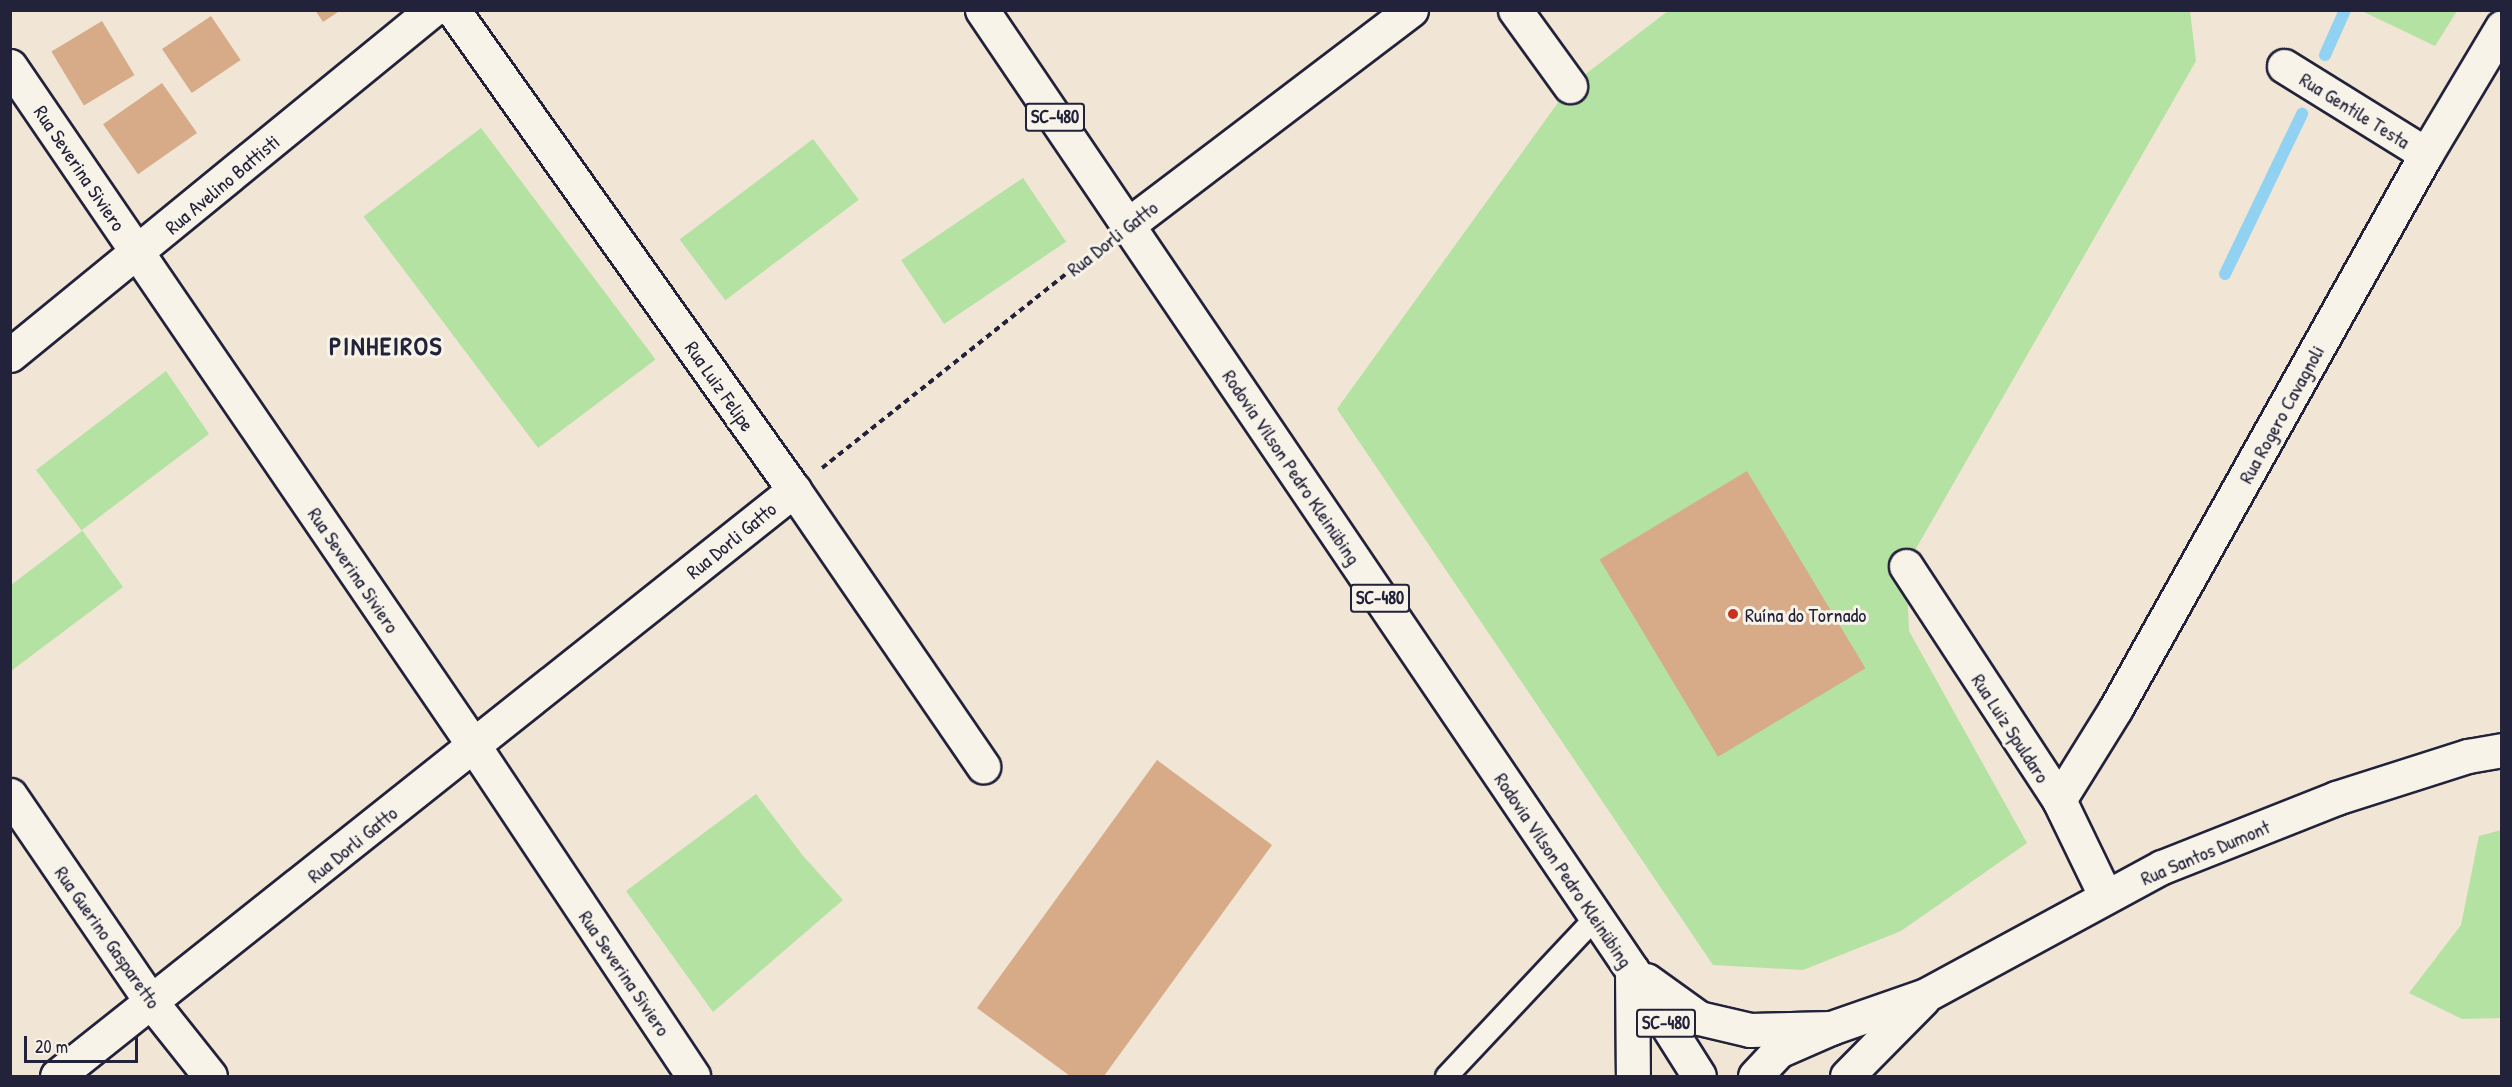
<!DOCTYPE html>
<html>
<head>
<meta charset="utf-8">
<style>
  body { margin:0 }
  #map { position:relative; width:2512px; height:1087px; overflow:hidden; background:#f1e5d5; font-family:"Patrick Hand",sans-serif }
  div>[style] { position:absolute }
  .green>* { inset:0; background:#b3e2a2; transform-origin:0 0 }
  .stream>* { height:12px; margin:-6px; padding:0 6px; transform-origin:6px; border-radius:6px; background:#91d2f2 }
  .building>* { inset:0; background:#d7ab88; transform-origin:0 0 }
  .path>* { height:4px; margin-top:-2px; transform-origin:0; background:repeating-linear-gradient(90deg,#22223b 0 6px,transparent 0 10.5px) }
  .roads { filter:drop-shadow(2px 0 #22223b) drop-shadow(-2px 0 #22223b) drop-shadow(0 2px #22223b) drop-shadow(0 -2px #22223b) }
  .service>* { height:21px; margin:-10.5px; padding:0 10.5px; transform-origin:10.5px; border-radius:10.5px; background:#f7f3e8 }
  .minor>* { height:33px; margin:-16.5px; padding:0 16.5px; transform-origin:16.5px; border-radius:16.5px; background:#f7f3e8 }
  .secondary>* { height:33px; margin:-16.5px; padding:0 16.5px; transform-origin:16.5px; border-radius:16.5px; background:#f7f3e8 }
  .primary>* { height:33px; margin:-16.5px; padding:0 16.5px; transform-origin:16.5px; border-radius:16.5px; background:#f7f3e8 }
  .dots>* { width:16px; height:16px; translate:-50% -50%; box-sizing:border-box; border:3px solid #f7f3e8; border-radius:50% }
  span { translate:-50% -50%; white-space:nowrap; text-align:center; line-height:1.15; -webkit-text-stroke:6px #f7f3e8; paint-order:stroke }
  .shield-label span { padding:2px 4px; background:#f7f3e8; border:2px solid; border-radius:4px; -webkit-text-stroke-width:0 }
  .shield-label { font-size:18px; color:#22223b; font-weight:700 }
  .street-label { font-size:20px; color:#22223b }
  .poi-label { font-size:20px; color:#22223b }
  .left { translate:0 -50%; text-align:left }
  .district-label { font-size:26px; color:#22223b; font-weight:700; letter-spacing:1.5px }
  .frame { position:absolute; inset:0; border:12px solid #22223b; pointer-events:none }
  .scale { position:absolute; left:24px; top:1036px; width:114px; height:27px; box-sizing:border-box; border:3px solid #22223b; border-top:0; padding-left:8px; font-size:18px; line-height:21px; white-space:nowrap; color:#22223b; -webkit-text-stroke:4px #f7f3e8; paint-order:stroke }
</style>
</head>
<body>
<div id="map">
  <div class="green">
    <div style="clip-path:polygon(1668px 11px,2190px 11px,2196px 61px,1906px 566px,1909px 631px,2027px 843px,1901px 931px,1803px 970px,1713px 965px,1337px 409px,1570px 86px)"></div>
    <div style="clip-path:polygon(2362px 11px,2457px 11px,2435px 46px)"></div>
    <div style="left:481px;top:128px;width:290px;height:147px;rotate:53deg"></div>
    <div style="left:813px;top:139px;width:76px;height:167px;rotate:53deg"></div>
    <div style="left:1023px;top:178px;width:77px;height:147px;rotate:56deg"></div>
    <div style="clip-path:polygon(166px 371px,209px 434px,82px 530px,123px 587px,11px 671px,11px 585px,82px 531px,36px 470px)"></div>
    <div style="clip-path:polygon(756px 794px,804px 857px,843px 900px,713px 1012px,626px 891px)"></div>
    <div style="clip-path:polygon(2501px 830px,2501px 1018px,2462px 1019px,2409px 993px,2461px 925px,2479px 836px)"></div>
  </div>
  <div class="stream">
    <div style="left:2325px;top:55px;width:49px;rotate:-66deg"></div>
    <div style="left:2225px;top:274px;width:178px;rotate:-64.3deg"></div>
  </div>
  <div class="building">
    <div style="clip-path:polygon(315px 10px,341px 10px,323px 22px)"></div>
    <div style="left:211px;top:16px;width:53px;height:59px;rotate:56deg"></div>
    <div style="left:102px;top:21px;width:63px;height:59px;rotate:59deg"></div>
    <div style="left:162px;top:83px;width:61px;height:72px;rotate:55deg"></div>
    <div style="left:1747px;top:471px;width:230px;height:172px;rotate:59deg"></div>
    <div style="clip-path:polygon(1157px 760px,1272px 845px,1104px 1076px,1070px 1076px,977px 1008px)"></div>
  </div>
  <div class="path">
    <div style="left:822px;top:468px;width:355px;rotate:-38.5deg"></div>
  </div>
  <div class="roads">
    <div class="service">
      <div style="left:1446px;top:1076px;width:219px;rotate:-46.8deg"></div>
    </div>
    <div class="minor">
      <div style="left:453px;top:10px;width:589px;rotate:54.61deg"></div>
      <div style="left:794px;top:490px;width:335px;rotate:55.6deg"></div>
      <div style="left:1515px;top:10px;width:94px;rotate:54.1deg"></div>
      <div style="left:10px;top:66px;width:823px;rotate:55.69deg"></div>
      <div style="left:474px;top:746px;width:396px;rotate:56.4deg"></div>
      <div style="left:2284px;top:66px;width:167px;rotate:31.8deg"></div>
      <div style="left:1129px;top:224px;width:354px;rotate:-37.2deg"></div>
      <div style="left:10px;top:355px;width:545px;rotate:-39.27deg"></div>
      <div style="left:1906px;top:566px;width:280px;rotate:56.8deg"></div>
      <div style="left:2059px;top:800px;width:106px;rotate:64.2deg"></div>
      <div style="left:10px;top:795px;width:252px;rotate:55.7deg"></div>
      <div style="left:152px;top:1003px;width:93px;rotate:51.5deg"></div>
      <div style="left:2059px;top:800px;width:108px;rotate:-58.2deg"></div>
      <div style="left:2116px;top:708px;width:635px;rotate:-60.77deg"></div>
      <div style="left:2426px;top:154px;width:148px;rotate:-59.1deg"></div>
      <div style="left:57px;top:1076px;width:942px;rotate:-38.49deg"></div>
    </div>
    <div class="secondary">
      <div style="left:1755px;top:1076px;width:34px;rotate:-47deg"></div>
      <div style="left:1778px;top:1051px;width:58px;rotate:-23.5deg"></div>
      <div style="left:1831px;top:1028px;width:101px;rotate:-19.2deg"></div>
      <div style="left:1926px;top:995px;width:268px;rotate:-28.5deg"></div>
      <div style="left:2162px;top:867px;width:187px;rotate:-21.6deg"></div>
      <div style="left:2336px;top:798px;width:139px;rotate:-17.7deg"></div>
      <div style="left:2468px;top:756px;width:35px;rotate:-10deg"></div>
      <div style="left:1847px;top:1076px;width:108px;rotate:-45.4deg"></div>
    </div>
    <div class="primary">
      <div style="left:982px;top:10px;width:1159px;rotate:55.9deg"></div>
      <div style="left:1632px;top:970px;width:125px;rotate:57.7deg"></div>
      <div style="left:1632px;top:970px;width:106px;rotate:89.5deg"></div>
      <div style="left:1646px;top:980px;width:65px;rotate:35.6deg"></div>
      <div style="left:1699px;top:1018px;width:52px;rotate:13.2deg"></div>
      <div style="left:1750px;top:1030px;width:81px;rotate:-1.4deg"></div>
    </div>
  </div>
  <div class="dots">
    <div style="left:1733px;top:614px;background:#c8321e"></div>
  </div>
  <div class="shield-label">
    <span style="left:1055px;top:117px">SC-480</span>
    <span style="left:1380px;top:598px">SC-480</span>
    <span style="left:1666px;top:1023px">SC-480</span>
  </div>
  <div class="street-label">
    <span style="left:2355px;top:110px;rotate:32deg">Rua Gentile Testa</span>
    <span style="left:80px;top:168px;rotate:56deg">Rua Severina Siviero</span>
    <span style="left:222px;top:184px;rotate:-40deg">Rua Avelino Battisti</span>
    <span style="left:1112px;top:238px;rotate:-38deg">Rua Dorli Gatto</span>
    <span style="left:720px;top:386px;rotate:55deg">Rua Luiz Felipe</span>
    <span style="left:2281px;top:414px;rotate:-61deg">Rua Rogero Cavagnoli</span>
    <span style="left:1292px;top:467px;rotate:56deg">Rodovia Vilson Pedro Kleinübing</span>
    <span style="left:731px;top:540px;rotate:-39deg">Rua Dorli Gatto</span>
    <span style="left:354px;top:570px;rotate:56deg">Rua Severina Siviero</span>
    <span style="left:2011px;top:728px;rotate:57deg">Rua Luiz Spuldaro</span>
    <span style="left:352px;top:844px;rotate:-39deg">Rua Dorli Gatto</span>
    <span style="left:2205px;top:852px;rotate:-23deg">Rua Santos Dumont</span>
    <span style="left:1564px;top:870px;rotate:56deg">Rodovia Vilson Pedro Kleinübing</span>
    <span style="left:108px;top:937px;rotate:55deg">Rua Guerino Gasparetto</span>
    <span style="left:625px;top:973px;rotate:56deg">Rua Severina Siviero</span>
  </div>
  <div class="poi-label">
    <span class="left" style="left:1745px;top:614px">Ruína do Tornado</span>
  </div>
  <div class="district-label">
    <span style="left:386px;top:346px">PINHEIROS</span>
  </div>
  <div class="frame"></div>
  <div class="scale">20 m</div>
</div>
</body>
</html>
